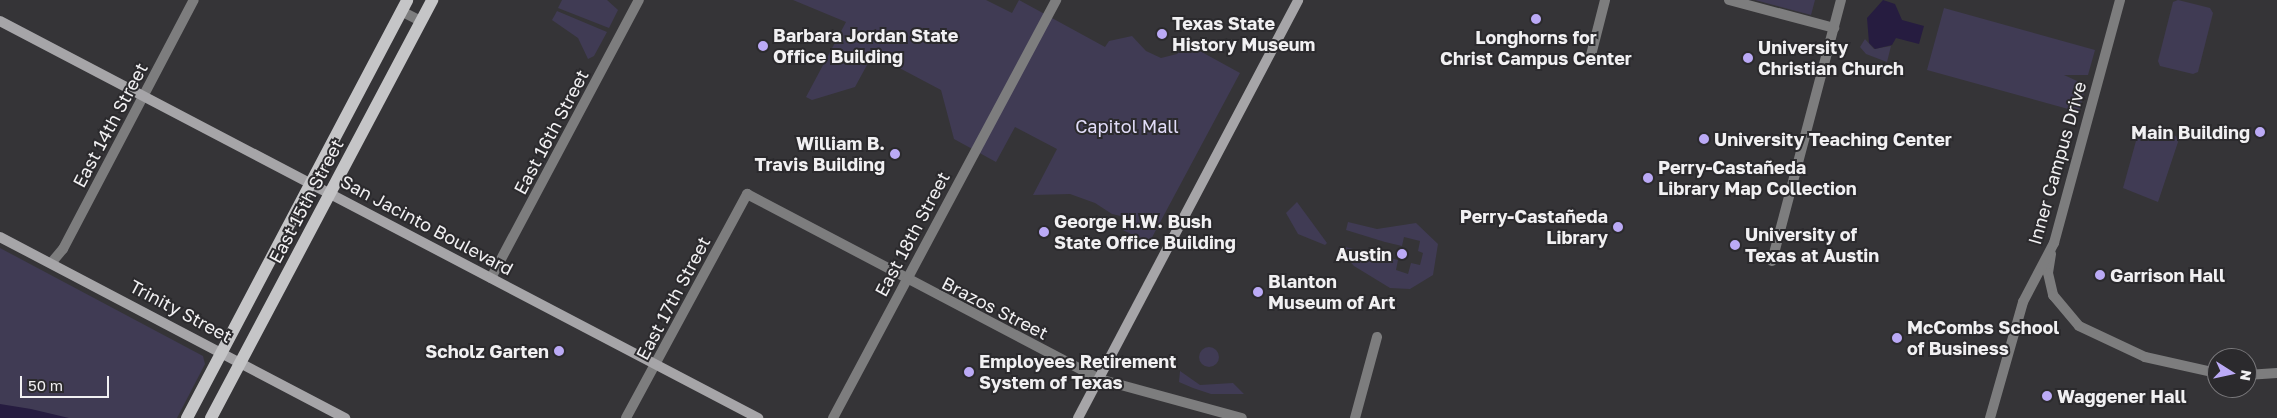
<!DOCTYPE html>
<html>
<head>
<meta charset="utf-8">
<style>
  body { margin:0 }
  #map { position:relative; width:2277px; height:418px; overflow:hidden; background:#353437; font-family:"Golos Text",sans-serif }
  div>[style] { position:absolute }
  .green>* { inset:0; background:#403b54 }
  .round { border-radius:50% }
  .water>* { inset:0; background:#261c40 }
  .street>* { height:10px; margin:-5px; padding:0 5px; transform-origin:5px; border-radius:5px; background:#7d7d7e }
  .secondary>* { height:10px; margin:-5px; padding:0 5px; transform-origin:5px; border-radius:5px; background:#a6a5a8 }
  .primary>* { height:12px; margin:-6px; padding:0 6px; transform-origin:6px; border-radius:6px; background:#c5c5c7 }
  .dots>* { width:14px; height:14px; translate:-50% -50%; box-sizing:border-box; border:2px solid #2b2a2d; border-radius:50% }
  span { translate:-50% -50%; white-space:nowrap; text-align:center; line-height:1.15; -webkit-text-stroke:4px #2b2a2d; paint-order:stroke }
  .poi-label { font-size:18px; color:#f1f0f2; font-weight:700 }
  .left { translate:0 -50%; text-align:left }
  .right { translate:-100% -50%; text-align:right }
  .street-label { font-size:18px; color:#f1f0f2 }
  .park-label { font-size:18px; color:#e1dcf8 }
  .north { position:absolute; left:2207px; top:348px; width:50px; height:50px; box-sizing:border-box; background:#2b2a2d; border:1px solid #7a797c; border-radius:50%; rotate:100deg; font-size:14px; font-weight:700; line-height:20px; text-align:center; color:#f1f0f2 }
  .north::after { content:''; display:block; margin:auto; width:18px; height:22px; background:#bbaaf6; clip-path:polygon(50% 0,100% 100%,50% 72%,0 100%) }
  .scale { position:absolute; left:20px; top:376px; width:89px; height:22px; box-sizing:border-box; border:2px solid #f1f0f2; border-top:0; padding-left:6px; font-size:15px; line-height:18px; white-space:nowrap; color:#f1f0f2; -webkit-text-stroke:4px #2b2a2d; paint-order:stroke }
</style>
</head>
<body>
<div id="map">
  <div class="green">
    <div style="clip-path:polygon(562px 0,607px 0,618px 10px,609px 28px,558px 8px)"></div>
    <div style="clip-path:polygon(793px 0,986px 0,1012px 13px,1019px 0,1105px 47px,1109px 41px,1132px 36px,1146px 51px,1161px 58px,1177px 54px,1187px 44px,1240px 73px,1149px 243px,1123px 230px,1129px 218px,1112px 214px,1095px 203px,1070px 194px,1033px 195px,1057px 149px,1015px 127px,996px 162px,954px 139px,941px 90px,873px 54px,855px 87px,812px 100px,806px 97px,846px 22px)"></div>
    <div style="clip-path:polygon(1755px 0,1815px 0,1811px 15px)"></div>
    <div style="clip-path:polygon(2178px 0,2210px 8px,2213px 13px,2198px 72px,2193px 74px,2160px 66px,2158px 61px,2173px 2px)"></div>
    <div style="clip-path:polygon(1944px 8px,2095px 50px,2088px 75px,2064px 75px,2086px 85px,2079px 112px,1927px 70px)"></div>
    <div style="clip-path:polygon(557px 11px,607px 32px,594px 56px,588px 59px,578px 38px,552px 20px)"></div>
    <div style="clip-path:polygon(1865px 39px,1874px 49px,1891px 46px,1887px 62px,1866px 54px,1860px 47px)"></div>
    <div style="clip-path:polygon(2144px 127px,2176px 136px,2178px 142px,2158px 202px,2123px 188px,2139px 130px)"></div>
    <div style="clip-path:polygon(1297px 202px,1327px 243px,1325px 245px,1298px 234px,1286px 213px)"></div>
    <div style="clip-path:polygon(1348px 222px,1377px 229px,1416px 223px,1438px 244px,1433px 275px,1410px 289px,1390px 288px,1354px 266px,1340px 251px,1341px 246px,1398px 260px,1396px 270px,1408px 274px,1411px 263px,1420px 265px,1423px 253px,1418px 251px,1420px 241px,1404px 237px,1402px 246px,1385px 242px,1346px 230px)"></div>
    <div style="clip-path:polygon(0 248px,203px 356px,205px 364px,177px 418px,0 418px)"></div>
    <div class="round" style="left:1199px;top:347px;width:20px;height:20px"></div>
    <div style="clip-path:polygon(1180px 371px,1200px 385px,1233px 383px,1244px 394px,1211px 394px,1193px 388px,1179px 382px)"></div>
  </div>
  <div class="water">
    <div style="clip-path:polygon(1883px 0,1895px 4px,1902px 20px,1924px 26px,1919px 44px,1896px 38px,1892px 45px,1875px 49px,1869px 43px,1867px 18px)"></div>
    <div style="clip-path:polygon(0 404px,31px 409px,69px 418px,0 418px)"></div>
  </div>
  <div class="street">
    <div style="left:1729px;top:0;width:109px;rotate:14.9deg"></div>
    <div style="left:401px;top:11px;width:22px;rotate:27deg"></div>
    <div style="left:1590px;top:59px;width:61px;rotate:-75.7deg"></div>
    <div style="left:2051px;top:254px;width:19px;rotate:99deg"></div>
    <div style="left:2048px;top:273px;width:23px;rotate:77deg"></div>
    <div style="left:2053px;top:295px;width:40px;rotate:50deg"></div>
    <div style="left:2079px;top:326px;width:73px;rotate:25.2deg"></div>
    <div style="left:2145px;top:357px;width:74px;rotate:12.5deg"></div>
    <div style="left:1772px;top:261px;width:270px;rotate:-75.2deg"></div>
    <div style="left:52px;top:262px;width:17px;rotate:-50deg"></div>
    <div style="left:63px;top:249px;width:281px;rotate:-62.3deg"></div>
    <div style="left:491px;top:278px;width:315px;rotate:-62deg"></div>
    <div style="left:2247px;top:375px;width:30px;rotate:-4deg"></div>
    <div style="left:626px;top:418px;width:255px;rotate:-61.6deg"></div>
    <div style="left:747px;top:194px;width:398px;rotate:27.7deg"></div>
    <div style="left:1099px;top:379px;width:148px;rotate:15.3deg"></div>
    <div style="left:833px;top:418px;width:474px;rotate:-61.9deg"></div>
    <div style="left:1355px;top:418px;width:84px;rotate:-74.8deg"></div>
    <div style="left:1990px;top:418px;width:121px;rotate:-74.1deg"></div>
    <div style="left:2023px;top:302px;width:67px;rotate:-62.3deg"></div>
    <div style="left:2054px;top:243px;width:252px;rotate:-74.8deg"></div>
  </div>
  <div class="secondary">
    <div style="left:0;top:21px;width:856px;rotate:27.64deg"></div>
    <div style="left:0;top:237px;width:390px;rotate:27.7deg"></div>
    <div style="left:1078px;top:418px;width:472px;rotate:-62.2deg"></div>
  </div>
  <div class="primary">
    <div style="left:187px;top:418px;width:472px;rotate:-62.2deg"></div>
    <div style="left:211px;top:418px;width:473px;rotate:-62.1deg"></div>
  </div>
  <div class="dots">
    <div style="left:1536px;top:19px;background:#bbaaf6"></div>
    <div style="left:1162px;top:34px;background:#bbaaf6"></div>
    <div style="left:763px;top:46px;background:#bbaaf6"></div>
    <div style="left:1748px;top:58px;background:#bbaaf6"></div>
    <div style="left:2260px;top:132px;background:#bbaaf6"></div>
    <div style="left:1704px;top:139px;background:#bbaaf6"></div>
    <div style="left:895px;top:154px;background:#bbaaf6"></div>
    <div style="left:1648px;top:178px;background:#bbaaf6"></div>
    <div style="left:1618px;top:227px;background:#bbaaf6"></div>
    <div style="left:1044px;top:232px;background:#bbaaf6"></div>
    <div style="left:1735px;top:245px;background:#bbaaf6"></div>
    <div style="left:1402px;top:254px;background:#bbaaf6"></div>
    <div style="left:2100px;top:275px;background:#bbaaf6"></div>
    <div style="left:1258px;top:292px;background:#bbaaf6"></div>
    <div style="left:1897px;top:338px;background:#bbaaf6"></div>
    <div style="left:559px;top:351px;background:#bbaaf6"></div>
    <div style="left:969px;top:372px;background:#bbaaf6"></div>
    <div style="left:2047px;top:396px;background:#bbaaf6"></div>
  </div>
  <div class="poi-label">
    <span class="left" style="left:1172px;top:34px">Texas State<br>History Museum</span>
    <span class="left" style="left:773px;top:46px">Barbara Jordan State<br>Office Building</span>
    <span style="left:1536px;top:48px">Longhorns for<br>Christ Campus Center</span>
    <span class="left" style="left:1758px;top:58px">University<br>Christian Church</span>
    <span class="right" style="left:2250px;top:132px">Main Building</span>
    <span class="left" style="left:1714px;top:139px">University Teaching Center</span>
    <span class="right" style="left:885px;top:154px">William B.<br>Travis Building</span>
    <span class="left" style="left:1658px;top:178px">Perry-Castañeda<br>Library Map Collection</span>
    <span class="right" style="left:1608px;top:227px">Perry-Castañeda<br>Library</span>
    <span class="left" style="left:1054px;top:232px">George H.W. Bush<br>State Office Building</span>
    <span class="left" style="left:1745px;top:245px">University of<br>Texas at Austin</span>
    <span class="right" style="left:1392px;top:254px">Austin</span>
    <span class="left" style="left:2110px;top:275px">Garrison Hall</span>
    <span class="left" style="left:1268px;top:292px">Blanton<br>Museum of Art</span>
    <span class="left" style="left:1907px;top:338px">McCombs School<br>of Business</span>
    <span class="right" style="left:549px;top:351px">Scholz Garten</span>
    <span class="left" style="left:979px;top:372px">Employees Retirement<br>System of Texas</span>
    <span class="left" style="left:2057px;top:396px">Waggener Hall</span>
  </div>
  <div class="street-label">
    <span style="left:110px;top:125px;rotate:-62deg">East 14th Street</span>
    <span style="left:551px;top:132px;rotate:-62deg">East 16th Street</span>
    <span style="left:2057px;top:163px;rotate:-74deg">Inner Campus Drive</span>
    <span style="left:306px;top:201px;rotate:-62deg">East 15th Street</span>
    <span style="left:427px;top:225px;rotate:28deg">San Jacinto Boulevard</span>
    <span style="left:912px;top:234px;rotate:-62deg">East 18th Street</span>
    <span style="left:673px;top:298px;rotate:-62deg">East 17th Street</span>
    <span style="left:995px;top:308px;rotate:27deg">Brazos Street</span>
    <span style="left:181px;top:311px;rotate:28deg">Trinity Street</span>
  </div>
  <div class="park-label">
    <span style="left:1127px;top:126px">Capitol Mall</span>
  </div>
  <div class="north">N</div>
  <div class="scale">50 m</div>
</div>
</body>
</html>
